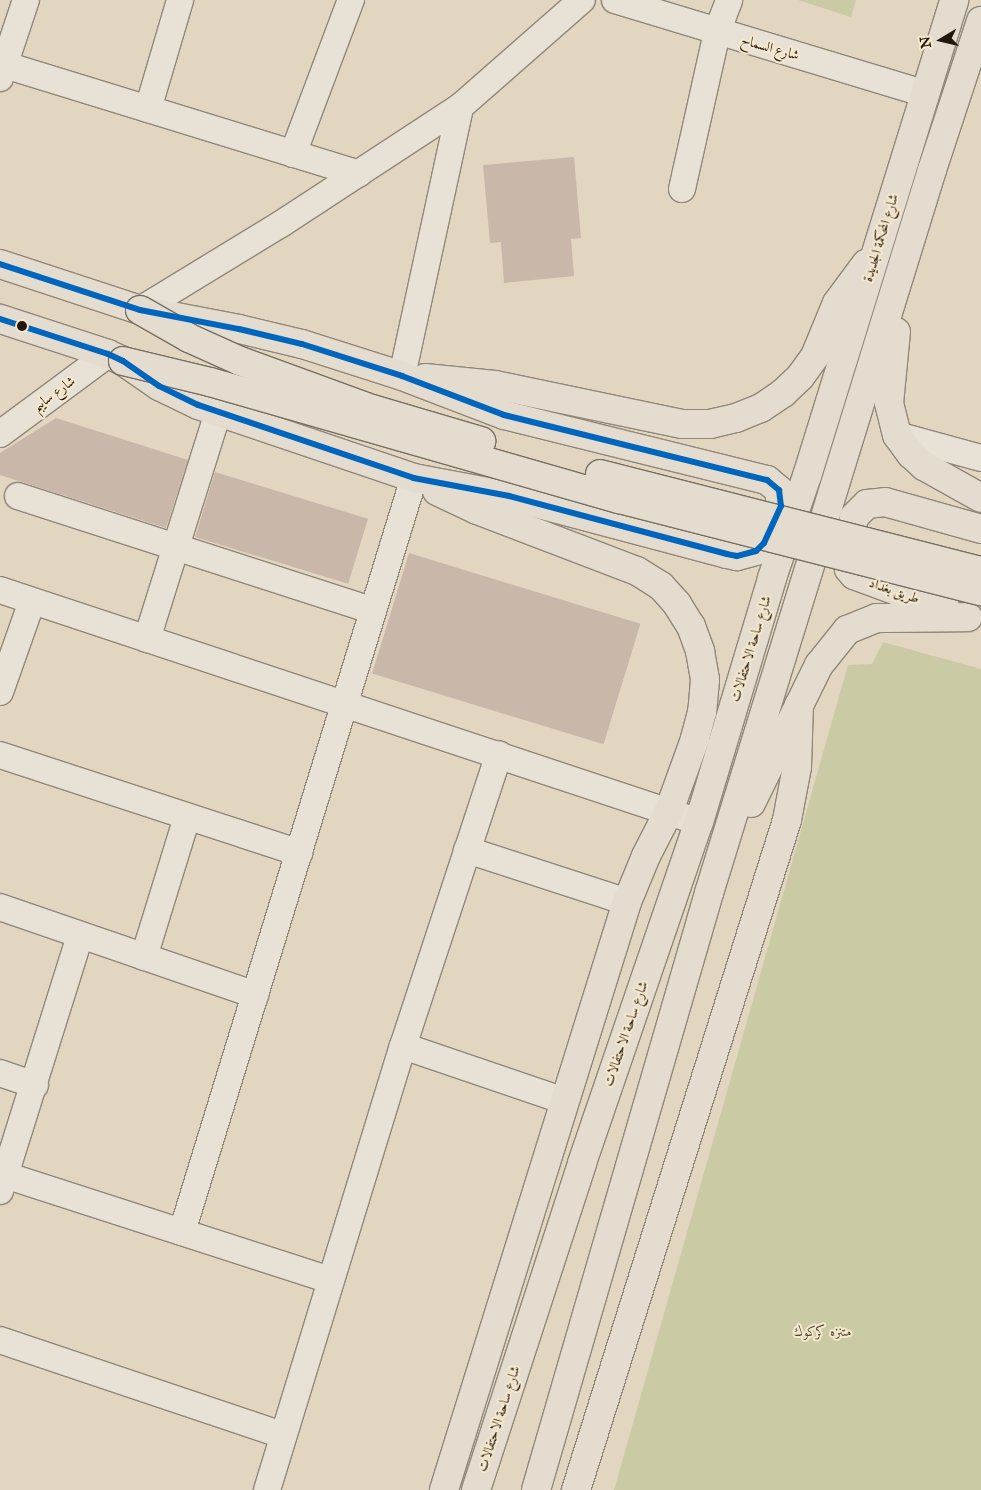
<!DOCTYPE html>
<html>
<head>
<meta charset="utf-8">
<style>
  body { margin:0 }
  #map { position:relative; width:981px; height:1490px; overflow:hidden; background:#e2d6c0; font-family:"IM FELL Great Primer",Amiri,serif }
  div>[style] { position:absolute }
  .green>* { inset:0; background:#cacaa4 }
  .building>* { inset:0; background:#c9b7a9; transform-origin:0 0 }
  .roads { filter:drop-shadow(1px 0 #90877a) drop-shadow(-1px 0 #90877a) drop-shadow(0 1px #90877a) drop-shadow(0 -1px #90877a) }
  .minor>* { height:26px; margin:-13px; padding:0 13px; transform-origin:13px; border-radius:13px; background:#e7e1d6 }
  .major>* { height:28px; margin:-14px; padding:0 14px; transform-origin:14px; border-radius:14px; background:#e3dccf }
  .bridges { filter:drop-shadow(1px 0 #756e61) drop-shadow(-1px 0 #756e61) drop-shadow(0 1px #756e61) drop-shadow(0 -1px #756e61) }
  .major-bridge>* { height:28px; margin:-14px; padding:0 14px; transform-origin:14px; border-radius:14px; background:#e3dccf }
  .bus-1>* { height:6px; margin:-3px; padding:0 3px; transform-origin:3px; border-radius:3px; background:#0065bd }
  .dots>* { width:14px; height:14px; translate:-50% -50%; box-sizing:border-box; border:2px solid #f6e8cc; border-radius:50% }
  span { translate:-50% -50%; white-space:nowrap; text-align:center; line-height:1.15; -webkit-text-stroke:4px #f6e8cc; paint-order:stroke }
  .street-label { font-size:14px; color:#22180e }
  .park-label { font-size:14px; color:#4e4b34; font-style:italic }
  .north { position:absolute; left:916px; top:15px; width:50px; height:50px; -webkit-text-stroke:4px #f6e8cc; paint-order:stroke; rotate:261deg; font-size:14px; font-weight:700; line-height:20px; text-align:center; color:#22180e }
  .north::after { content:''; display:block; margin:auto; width:18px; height:22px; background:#22180e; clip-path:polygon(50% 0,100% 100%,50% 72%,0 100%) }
</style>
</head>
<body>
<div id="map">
  <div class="green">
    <div style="clip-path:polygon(798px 0,856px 0,851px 17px)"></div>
    <div style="clip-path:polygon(883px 642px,981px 669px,981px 1490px,614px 1490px,848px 665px,872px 664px)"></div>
  </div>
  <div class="building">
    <div style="clip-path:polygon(574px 157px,581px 238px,571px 239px,574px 276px,504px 283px,501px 242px,490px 243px,483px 165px)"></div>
    <div style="clip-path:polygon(56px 418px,188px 460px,166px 528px,0 475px,0 453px)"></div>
    <div style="left:215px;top:472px;width:160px;height:68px;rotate:17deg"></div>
    <div style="left:409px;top:553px;width:242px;height:126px;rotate:17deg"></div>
  </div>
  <div class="roads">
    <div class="minor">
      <div style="left:615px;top:0;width:325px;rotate:16.8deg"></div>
      <div style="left:5px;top:65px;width:370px;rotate:17.1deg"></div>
      <div style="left:0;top:78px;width:82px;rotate:-71.6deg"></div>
      <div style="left:148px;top:109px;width:114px;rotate:-73.6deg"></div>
      <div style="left:293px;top:154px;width:165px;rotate:-69.4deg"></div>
      <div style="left:682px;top:189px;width:161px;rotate:-77.4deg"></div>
      <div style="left:717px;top:32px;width:34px;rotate:-69deg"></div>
      <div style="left:140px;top:310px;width:165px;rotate:-31.4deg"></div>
      <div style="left:281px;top:224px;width:214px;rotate:-33.2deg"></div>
      <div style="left:460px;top:107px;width:162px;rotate:-41.3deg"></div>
      <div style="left:402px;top:376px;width:275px;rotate:-77.8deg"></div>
      <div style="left:0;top:434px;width:134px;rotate:-36.5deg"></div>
      <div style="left:897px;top:435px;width:87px;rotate:15.3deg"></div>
      <div style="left:18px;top:496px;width:373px;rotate:17.9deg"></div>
      <div style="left:0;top:590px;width:736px;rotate:18.36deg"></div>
      <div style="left:147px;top:639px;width:237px;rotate:-72.6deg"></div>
      <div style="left:0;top:692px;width:96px;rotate:-70.6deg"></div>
      <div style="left:0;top:755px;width:315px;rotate:18.1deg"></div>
      <div style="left:467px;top:850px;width:168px;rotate:18deg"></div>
      <div style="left:0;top:907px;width:270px;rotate:19deg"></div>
      <div style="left:144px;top:957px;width:146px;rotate:-72.9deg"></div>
      <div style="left:403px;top:1046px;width:171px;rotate:18.8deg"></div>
      <div style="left:0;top:1073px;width:37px;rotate:19deg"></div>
      <div style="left:5px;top:1175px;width:342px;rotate:17.9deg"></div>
      <div style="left:0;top:1191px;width:268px;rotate:-72.6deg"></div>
      <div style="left:182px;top:1232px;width:789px;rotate:-72.9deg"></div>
      <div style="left:0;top:1340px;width:299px;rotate:18.6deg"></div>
      <div style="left:267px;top:1490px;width:464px;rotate:-73deg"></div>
      <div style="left:403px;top:1046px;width:307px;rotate:-71.8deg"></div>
    </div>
    <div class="major">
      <div style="left:0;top:264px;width:147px;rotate:18.2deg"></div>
      <div style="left:140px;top:310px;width:101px;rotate:10.9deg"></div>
      <div style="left:239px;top:329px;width:65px;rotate:13.4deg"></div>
      <div style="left:302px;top:344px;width:105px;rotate:17.7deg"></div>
      <div style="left:402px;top:376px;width:109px;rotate:20.9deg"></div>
      <div style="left:504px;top:415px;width:271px;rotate:13.9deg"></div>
      <div style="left:767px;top:480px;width:16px;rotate:40deg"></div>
      <div style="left:779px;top:490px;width:16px;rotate:83deg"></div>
      <div style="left:781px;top:506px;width:41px;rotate:114.7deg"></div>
      <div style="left:764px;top:543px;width:11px;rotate:135deg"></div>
      <div style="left:756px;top:551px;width:20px;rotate:165deg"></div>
      <div style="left:737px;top:556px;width:10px;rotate:-169deg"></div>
      <div style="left:727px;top:554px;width:226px;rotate:-165.1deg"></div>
      <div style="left:509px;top:496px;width:97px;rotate:-169.3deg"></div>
      <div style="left:414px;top:478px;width:228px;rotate:-161.3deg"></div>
      <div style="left:198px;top:405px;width:43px;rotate:-154deg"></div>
      <div style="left:159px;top:386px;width:44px;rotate:-145.2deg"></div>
      <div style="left:123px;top:361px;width:17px;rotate:-155deg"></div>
      <div style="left:108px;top:354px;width:114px;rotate:-162deg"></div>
      <div style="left:896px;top:332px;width:71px;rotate:95.6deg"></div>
      <div style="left:889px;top:403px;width:33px;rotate:76deg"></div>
      <div style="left:897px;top:435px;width:24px;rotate:54deg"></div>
      <div style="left:911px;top:454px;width:18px;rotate:43deg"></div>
      <div style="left:924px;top:466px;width:65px;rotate:29.3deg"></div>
      <div style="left:425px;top:378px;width:70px;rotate:5.7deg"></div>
      <div style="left:495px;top:385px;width:191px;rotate:11.8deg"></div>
      <div style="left:682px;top:424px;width:28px"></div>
      <div style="left:710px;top:424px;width:27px;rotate:-13deg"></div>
      <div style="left:736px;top:418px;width:27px;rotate:-22deg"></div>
      <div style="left:761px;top:408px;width:27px;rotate:-34deg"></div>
      <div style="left:783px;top:393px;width:23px;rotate:-43deg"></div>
      <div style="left:800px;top:377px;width:26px;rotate:-54deg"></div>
      <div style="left:815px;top:356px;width:57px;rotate:-67.5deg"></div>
      <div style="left:837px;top:303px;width:49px;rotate:-53.4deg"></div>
      <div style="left:437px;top:491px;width:44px;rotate:25.4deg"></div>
      <div style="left:477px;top:510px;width:171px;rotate:20.9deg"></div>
      <div style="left:637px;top:571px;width:28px;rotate:32deg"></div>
      <div style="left:661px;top:586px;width:24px;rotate:48deg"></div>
      <div style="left:677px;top:604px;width:26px;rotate:58deg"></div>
      <div style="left:691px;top:626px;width:27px;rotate:70deg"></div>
      <div style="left:700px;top:651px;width:29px;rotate:80deg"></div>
      <div style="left:705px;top:680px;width:32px;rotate:95deg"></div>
      <div style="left:702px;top:712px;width:28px;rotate:105deg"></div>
      <div style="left:695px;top:739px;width:77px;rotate:109.9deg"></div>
      <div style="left:669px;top:811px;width:51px;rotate:117.1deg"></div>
      <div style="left:646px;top:856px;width:50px;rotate:112.4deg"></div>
      <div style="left:627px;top:902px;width:616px;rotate:107.29deg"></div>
      <div style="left:946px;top:609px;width:98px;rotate:-159.7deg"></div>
      <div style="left:854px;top:575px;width:8px;rotate:-130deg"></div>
      <div style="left:849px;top:569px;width:16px;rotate:-101deg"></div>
      <div style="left:846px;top:553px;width:37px;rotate:-77deg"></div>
      <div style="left:854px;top:517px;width:18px;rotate:-45deg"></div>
      <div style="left:867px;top:504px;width:18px;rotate:-6deg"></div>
      <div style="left:885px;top:502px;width:100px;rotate:15.7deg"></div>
      <div style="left:751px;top:803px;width:154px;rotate:-63.8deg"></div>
      <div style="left:819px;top:665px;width:45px;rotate:-51.3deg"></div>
      <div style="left:847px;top:630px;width:32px;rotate:-22deg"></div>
      <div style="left:877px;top:618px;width:91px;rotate:-0.6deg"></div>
      <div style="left:476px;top:1490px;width:344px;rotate:-72deg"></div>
      <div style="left:582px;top:1163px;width:361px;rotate:-71.1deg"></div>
      <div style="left:699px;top:822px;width:255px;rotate:-73.3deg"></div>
      <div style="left:772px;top:578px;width:108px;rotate:-71.1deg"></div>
      <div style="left:807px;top:476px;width:498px;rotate:-72.8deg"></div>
      <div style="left:536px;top:1490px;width:622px;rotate:-73.84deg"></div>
      <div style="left:709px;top:893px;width:757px;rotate:-72.86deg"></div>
      <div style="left:932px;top:170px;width:157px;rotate:-71.8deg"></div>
      <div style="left:576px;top:1490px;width:702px;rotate:-72.52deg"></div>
      <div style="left:787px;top:820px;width:54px;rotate:-79.3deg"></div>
      <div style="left:797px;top:767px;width:62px;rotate:-88.2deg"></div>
    </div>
  </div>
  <div class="bridges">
    <div class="major-bridge">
      <div style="left:140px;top:310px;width:56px;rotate:29.7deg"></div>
      <div style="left:189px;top:338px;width:56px;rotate:24.3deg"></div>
      <div style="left:240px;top:361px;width:140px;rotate:20deg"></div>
      <div style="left:372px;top:409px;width:114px;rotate:16.4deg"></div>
      <div style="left:123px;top:361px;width:89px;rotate:13.6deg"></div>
      <div style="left:210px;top:382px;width:425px;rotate:16deg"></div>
      <div style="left:619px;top:499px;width:374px;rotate:14.3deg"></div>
      <div style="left:600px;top:474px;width:393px;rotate:14.3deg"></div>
    </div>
  </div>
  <div class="bus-1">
    <div style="left:0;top:264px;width:147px;rotate:18.2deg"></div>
    <div style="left:140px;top:310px;width:101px;rotate:10.9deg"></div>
    <div style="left:239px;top:329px;width:65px;rotate:13.4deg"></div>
    <div style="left:302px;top:344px;width:105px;rotate:17.7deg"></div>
    <div style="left:402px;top:376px;width:109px;rotate:20.9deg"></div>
    <div style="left:504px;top:415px;width:271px;rotate:13.9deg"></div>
    <div style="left:767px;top:480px;width:16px;rotate:40deg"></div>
    <div style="left:779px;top:490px;width:16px;rotate:83deg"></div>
    <div style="left:781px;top:506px;width:41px;rotate:114.7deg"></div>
    <div style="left:764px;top:543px;width:11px;rotate:135deg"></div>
    <div style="left:756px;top:551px;width:20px;rotate:165deg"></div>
    <div style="left:737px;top:556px;width:10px;rotate:-169deg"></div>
    <div style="left:727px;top:554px;width:226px;rotate:-165.1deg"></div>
    <div style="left:509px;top:496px;width:97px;rotate:-169.3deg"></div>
    <div style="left:414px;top:478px;width:228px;rotate:-161.3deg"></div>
    <div style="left:198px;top:405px;width:43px;rotate:-154deg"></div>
    <div style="left:159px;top:386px;width:44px;rotate:-145.2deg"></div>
    <div style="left:123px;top:361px;width:17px;rotate:-155deg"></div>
    <div style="left:108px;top:354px;width:114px;rotate:-162deg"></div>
  </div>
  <div class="dots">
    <div style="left:22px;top:326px;background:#22180e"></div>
  </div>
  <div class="street-label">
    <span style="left:770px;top:48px;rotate:16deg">شارع السماح</span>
    <span style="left:881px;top:238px;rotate:-73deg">شارع المحكمة الجديدة</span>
    <span style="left:54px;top:394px;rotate:-36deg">شارع سايبم</span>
    <span style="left:894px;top:591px;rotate:19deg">طريق بغداد</span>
    <span style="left:751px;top:649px;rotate:-73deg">شارع ساحة الاحتفالات</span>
    <span style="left:626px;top:1034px;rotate:-71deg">شارع ساحة الاحتفالات</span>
    <span style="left:499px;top:1419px;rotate:-72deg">شارع ساحة الاحتفالات</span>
  </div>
  <div class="park-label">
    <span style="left:823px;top:1332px">متنزه كركوك</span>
  </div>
  <div class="north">N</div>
</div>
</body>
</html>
